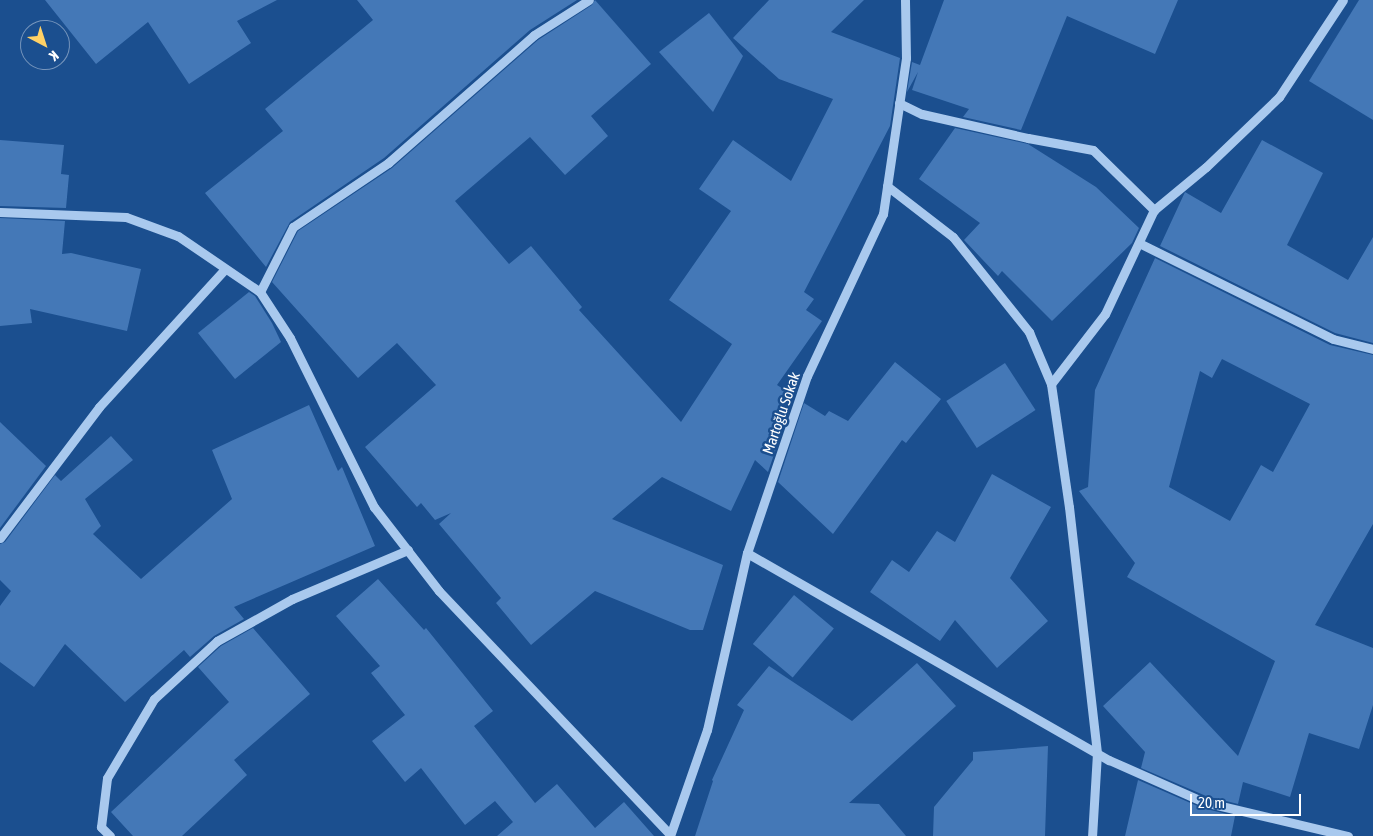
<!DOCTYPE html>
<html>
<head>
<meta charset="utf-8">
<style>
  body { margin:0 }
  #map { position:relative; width:1373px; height:836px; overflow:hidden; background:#1b4f8f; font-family:"Asap Condensed",sans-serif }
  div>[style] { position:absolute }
  .building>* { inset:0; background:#4478b7; transform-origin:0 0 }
  .minor>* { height:9px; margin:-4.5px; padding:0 4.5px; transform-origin:4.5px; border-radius:4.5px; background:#a9c9ee }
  span { translate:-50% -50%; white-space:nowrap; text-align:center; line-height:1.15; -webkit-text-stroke:5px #1b4f8f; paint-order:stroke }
  .street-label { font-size:15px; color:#fff }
  .north { position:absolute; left:20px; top:20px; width:50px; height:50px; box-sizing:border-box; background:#1b4f8f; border:1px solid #7695bc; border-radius:50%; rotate:140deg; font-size:14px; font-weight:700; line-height:20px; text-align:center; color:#fff }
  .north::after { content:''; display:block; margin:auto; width:18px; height:22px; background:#ffd166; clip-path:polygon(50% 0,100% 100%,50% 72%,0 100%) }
  .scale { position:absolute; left:1190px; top:794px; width:111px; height:22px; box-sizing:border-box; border:2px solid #fff; border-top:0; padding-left:6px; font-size:15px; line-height:18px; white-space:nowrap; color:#fff; -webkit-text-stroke:4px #1b4f8f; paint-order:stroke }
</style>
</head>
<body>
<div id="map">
  <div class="building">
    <div style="clip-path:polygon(45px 0,277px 0,237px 21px,251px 43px,189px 84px,148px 22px,96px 64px)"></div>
    <div style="clip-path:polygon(357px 0,577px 0,530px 30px,384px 158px,290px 222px,266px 267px,205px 193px,283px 131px,265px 109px,373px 20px)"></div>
    <div style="clip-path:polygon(595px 0,651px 64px,591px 116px,608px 136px,565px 175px,530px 137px,455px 201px,509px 264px,531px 246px,582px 307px,579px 310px,681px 422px,732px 344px,669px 300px,731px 211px,699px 189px,733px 140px,791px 181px,833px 99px,779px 79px,733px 38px,769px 0,864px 0,831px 32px,900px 58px,890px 126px,804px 292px,814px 299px,806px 310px,822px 321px,777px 385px,794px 396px,768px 472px,755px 460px,731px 511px,662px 477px,612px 519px,723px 565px,703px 630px,690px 630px,595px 591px,531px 645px,496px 603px,501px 598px,439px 524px,451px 513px,435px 520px,421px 503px,417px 507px,365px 447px,436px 385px,397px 343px,358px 378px,272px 282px,298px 231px,392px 168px,538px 40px,592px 5px)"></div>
    <div style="clip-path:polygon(944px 0,1178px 0,1155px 54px,1067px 16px,1021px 130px,963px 117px,969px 109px,912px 90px,918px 72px,907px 92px,912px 62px,920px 65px)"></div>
    <div style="clip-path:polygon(1359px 0,1373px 0,1373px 120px,1309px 81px)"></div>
    <div style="clip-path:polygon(709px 13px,743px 56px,713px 112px,659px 52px)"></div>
    <div style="clip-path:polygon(955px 128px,1028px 144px,1096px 187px,1139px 228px,1132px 243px,1052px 321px,1002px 271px,998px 276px,964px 240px,980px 223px,919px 179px)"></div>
    <div style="clip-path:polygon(0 140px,64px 145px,61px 174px,69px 175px,66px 208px,0 206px)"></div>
    <div style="clip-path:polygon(1262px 140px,1323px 173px,1287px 245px,1348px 280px,1373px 237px,1373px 343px,1335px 333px,1160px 246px,1185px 192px,1221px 213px)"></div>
    <div style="clip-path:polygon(0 218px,65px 221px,62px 254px,71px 253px,141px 269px,127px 331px,30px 309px,32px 323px,0 326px)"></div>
    <div style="clip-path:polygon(evenodd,1155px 258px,1330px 345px,1373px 355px,1373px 524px,1315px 625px,1373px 648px,1373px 705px,1359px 749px,1309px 733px,1290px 797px,1243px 782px,1238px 804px,1206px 796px,1141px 768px,1145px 752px,1103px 706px,1150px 662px,1238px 756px,1275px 661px,1127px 577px,1135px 563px,1079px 491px,1088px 487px,1095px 390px,1155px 258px,1222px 359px,1310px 404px,1273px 472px,1261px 465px,1230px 521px,1169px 487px,1200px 371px,1212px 378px,1222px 359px)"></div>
    <div style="clip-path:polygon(249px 292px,255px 296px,272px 323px,281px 342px,235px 379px,198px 333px)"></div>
    <div style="clip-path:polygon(895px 362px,941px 399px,906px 443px,902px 440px,833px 534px,778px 482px,804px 403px,825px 416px,829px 411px,848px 421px)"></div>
    <div style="left:1005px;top:363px;width:56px;height:70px;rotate:57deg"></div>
    <div style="clip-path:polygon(309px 405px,338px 471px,342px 467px,375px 546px,234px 607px,244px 619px,214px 636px,190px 657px,184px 650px,125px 702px,65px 644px,34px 687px,0 662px,0 606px,11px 591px,0 580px,0 544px,5px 542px,55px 475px,61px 481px,111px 436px,133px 460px,85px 499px,101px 526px,93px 534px,141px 579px,232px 499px,212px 450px)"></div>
    <div style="clip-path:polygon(0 422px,46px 466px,0 528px)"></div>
    <div style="clip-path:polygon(992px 474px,1051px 507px,1010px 578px,1048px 621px,997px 668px,955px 620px,940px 641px,870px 592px,892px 560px,909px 572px,937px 531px,955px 542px)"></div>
    <div style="clip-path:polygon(378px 579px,424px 630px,426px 628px,493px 711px,474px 726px,535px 803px,557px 784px,595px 828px,624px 802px,654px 836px,497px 836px,513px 822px,495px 801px,465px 825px,421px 768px,405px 782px,372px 741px,405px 715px,371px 673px,380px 666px,336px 616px)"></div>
    <div style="left:794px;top:595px;width:52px;height:64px;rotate:40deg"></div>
    <div style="clip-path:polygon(253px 628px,310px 694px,234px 760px,247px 775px,182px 836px,133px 836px,111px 812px,229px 702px,198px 667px,221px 646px)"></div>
    <div style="clip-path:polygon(917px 663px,956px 706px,849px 803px,879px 804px,906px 836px,695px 836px,713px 781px,712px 780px,744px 710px,737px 705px,769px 666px,852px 721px)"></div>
    <div style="clip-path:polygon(1048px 746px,1045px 836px,933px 836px,934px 807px,973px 760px,973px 752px)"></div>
    <div style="clip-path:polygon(1138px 780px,1202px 808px,1235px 816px,1231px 836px,1125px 836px)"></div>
  </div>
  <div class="minor">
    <div style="left:899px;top:103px;width:25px;rotate:26deg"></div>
    <div style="left:922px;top:114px;width:109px;rotate:12.8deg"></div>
    <div style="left:1028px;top:138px;width:66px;rotate:10.5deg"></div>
    <div style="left:1093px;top:150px;width:86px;rotate:44.5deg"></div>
    <div style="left:887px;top:186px;width:83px;rotate:37.7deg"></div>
    <div style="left:953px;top:237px;width:122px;rotate:51.3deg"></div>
    <div style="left:1029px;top:332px;width:56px;rotate:67.1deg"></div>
    <div style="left:1051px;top:384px;width:124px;rotate:81.7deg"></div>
    <div style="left:1069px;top:507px;width:248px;rotate:83.5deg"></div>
    <div style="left:1097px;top:753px;width:83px;rotate:93.4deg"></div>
    <div style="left:0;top:212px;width:126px;rotate:2.3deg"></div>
    <div style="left:126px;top:217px;width:55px;rotate:20.1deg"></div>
    <div style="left:178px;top:236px;width:99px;rotate:34.3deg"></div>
    <div style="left:260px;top:292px;width:55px;rotate:56.9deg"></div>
    <div style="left:290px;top:338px;width:189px;rotate:63.6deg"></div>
    <div style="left:374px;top:507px;width:106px;rotate:52.3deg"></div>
    <div style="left:439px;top:591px;width:335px;rotate:46.5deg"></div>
    <div style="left:1139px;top:243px;width:216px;rotate:26.3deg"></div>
    <div style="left:1333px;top:339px;width:41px;rotate:14deg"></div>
    <div style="left:260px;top:292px;width:73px;rotate:-63.1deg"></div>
    <div style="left:293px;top:227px;width:115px;rotate:-34deg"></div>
    <div style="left:388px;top:163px;width:194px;rotate:-41.2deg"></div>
    <div style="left:534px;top:35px;width:65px;rotate:-32.5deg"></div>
    <div style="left:1051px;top:384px;width:88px;rotate:-52.4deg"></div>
    <div style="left:1105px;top:314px;width:115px;rotate:-64.8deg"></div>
    <div style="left:1154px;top:210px;width:67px;rotate:-39.6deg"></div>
    <div style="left:1206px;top:167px;width:101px;rotate:-43.8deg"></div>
    <div style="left:1279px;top:97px;width:116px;rotate:-56.6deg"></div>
    <div style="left:0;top:538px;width:164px;rotate:-52.9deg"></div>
    <div style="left:99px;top:407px;width:187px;rotate:-47.6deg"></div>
    <div style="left:747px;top:553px;width:417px;rotate:29.8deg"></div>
    <div style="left:1109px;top:760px;width:104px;rotate:23.9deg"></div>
    <div style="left:1204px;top:802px;width:148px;rotate:13.3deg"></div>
    <div style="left:110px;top:836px;width:13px;rotate:-135deg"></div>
    <div style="left:101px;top:827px;width:49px;rotate:-83deg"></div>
    <div style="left:107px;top:778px;width:92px;rotate:-59.3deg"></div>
    <div style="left:154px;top:699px;width:86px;rotate:-42.6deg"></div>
    <div style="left:217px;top:641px;width:86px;rotate:-29.2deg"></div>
    <div style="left:292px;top:599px;width:126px;rotate:-22.9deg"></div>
    <div style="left:670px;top:836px;width:112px;rotate:-70.8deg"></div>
    <div style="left:707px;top:730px;width:181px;rotate:-77.3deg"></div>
    <div style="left:747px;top:553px;width:187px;rotate:-71.3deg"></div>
    <div style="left:807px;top:376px;width:179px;rotate:-64.9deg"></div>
    <div style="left:883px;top:214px;width:158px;rotate:-81.6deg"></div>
    <div style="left:906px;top:58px;width:58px;rotate:-91deg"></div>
  </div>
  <div class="street-label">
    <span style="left:781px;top:413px;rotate:-71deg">Martoğlu Sokak</span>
  </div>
  <div class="north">K</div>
  <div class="scale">20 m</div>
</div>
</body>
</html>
